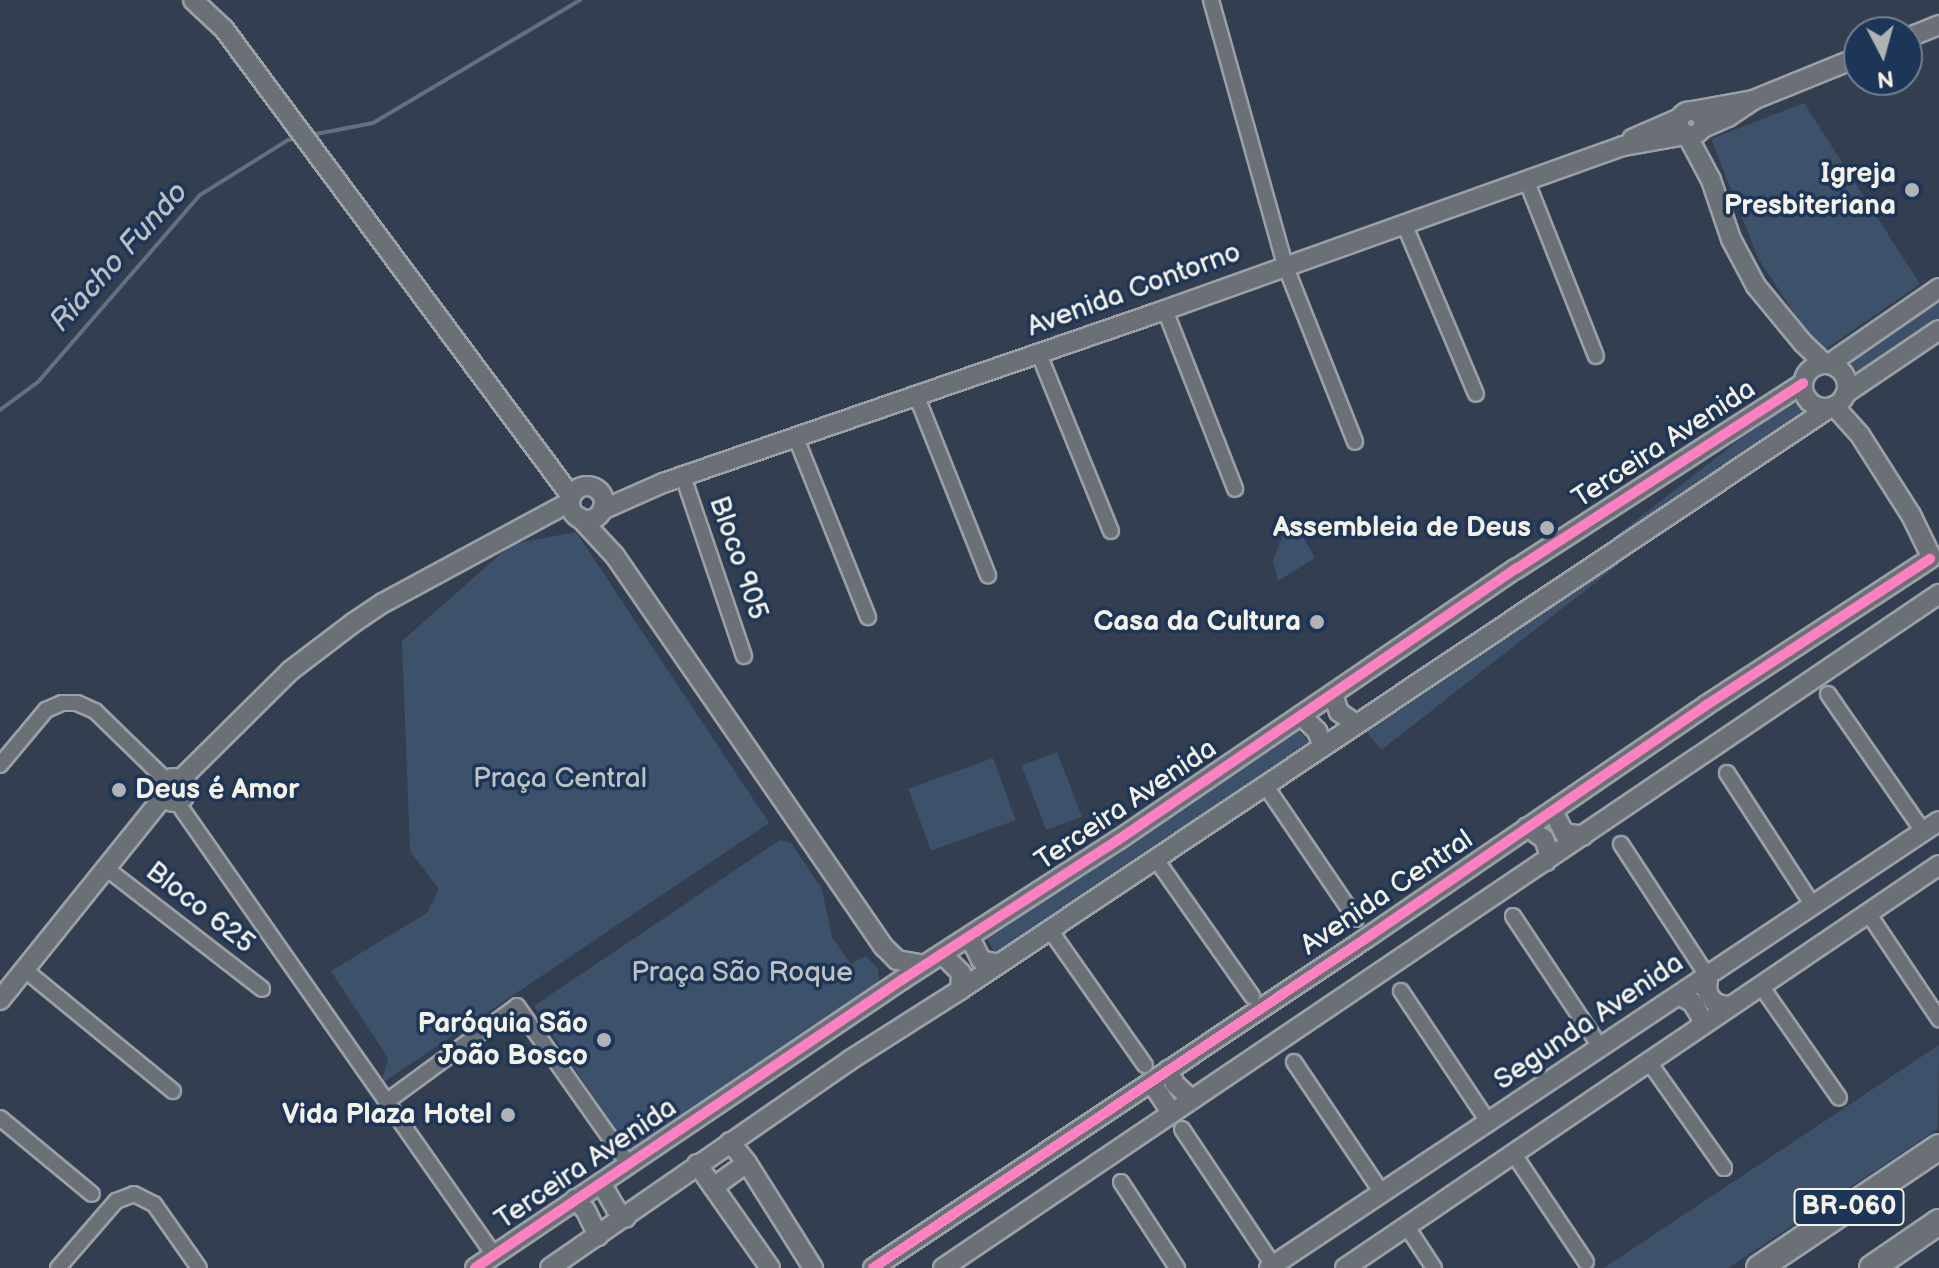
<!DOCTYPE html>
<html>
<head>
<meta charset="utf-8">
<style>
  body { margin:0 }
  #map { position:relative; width:1939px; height:1268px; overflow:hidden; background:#333f50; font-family:"Balsamiq Sans",sans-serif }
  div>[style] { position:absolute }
  .green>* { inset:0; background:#3e516b; transform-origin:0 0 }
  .stream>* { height:4px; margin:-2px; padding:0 2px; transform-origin:2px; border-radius:2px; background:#627083 }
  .roads { filter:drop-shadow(2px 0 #9ba0a6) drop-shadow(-2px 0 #9ba0a6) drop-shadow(0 2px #9ba0a6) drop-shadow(0 -2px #9ba0a6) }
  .minor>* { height:14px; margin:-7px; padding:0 7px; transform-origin:7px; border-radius:7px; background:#6b7077 }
  .tertiary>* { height:18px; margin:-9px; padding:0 9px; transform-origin:9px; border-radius:9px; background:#6b7077 }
  .tertiary>.ring { margin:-9px; padding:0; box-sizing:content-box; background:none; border:18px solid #6b7077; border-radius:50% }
  .trunk>* { height:24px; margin:-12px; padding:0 12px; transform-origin:12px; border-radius:12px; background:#6b7077 }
  .cycleway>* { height:10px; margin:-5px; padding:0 5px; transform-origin:5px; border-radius:5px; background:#ff80c0 }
  .dots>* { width:22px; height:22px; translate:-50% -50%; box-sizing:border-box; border:4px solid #1d3557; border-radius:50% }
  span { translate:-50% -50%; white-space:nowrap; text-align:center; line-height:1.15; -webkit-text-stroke:7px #1d3557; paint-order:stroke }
  .shield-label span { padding:2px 6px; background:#1d3557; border:2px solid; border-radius:6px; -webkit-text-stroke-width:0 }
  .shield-label { font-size:26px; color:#f4f1e8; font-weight:700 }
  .poi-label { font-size:28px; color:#f4f1e8; font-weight:700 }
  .right { translate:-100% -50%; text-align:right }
  .left { translate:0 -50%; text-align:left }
  .street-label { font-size:28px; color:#f4f1e8 }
  .park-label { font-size:28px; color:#bec2c4 }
  .water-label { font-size:30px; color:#bcbfc2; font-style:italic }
  .north { position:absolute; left:1843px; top:16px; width:80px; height:80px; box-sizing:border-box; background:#1d3557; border:2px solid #738091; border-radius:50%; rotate:174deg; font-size:22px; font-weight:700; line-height:32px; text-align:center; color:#f4f1e8 }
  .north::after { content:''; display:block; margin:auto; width:28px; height:36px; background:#b0b3b3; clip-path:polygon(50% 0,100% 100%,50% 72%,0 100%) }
</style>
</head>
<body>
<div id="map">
  <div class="green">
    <div style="clip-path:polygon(1804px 103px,1920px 284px,1820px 353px,1758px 258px,1711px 139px)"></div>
    <div style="clip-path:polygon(1939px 296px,1939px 332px,1862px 382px,1846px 358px)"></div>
    <div style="left:1799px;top:393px;width:24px;height:549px;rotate:52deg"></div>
    <div style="clip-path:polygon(1296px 523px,1315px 558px,1278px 581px,1273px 561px,1285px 529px)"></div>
    <div style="clip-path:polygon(576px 532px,769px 823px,381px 1084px,388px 1058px,331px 971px,427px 913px,439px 889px,410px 851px,402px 641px,512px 544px)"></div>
    <div style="clip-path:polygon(1294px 726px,1313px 746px,997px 959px,987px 938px)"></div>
    <div style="left:1057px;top:752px;width:69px;height:38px;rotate:69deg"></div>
    <div style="left:993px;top:758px;width:66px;height:90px;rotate:70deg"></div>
    <div style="clip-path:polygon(780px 840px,791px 843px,822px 889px,832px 937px,851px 964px,866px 956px,878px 969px,880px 989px,630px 1153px,534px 1006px)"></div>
    <div style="clip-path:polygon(1939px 1045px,1938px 1129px,1728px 1268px,1604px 1268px)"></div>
  </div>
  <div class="stream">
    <div style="left:311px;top:135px;width:63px;rotate:-11deg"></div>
    <div style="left:373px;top:123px;width:241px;rotate:-30.7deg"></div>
    <div style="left:0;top:410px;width:47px;rotate:-36.4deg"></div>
    <div style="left:38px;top:382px;width:247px;rotate:-49.1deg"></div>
    <div style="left:200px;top:195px;width:104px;rotate:-32deg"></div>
    <div style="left:288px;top:140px;width:11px;rotate:-10deg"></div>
  </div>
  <div class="roads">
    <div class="minor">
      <div style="left:1211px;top:0;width:275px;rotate:74.4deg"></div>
      <div style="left:1285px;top:265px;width:190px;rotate:68.4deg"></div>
      <div style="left:1527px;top:182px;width:187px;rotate:68.4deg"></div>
      <div style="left:1405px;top:226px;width:182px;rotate:67.1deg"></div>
      <div style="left:1165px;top:310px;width:192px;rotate:68.6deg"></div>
      <div style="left:1039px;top:354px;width:191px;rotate:67.9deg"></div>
      <div style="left:917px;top:397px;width:192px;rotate:68.3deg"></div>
      <div style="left:796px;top:438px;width:193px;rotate:68.1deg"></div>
      <div style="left:683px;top:476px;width:190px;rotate:71.3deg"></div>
      <div style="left:1828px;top:694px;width:167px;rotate:55.3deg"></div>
      <div style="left:0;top:765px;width:72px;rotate:-50.1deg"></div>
      <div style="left:46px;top:710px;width:17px;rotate:-24deg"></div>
      <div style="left:62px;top:703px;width:15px"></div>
      <div style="left:77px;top:703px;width:20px;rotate:24deg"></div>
      <div style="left:95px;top:711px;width:99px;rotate:44.2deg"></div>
      <div style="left:1727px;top:773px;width:156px;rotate:57deg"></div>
      <div style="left:1265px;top:785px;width:162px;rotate:55.8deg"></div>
      <div style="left:177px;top:802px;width:553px;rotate:55.02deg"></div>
      <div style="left:1621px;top:844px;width:159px;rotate:56.8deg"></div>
      <div style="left:1155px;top:858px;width:169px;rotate:54.9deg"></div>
      <div style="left:107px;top:869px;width:196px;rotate:37.7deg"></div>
      <div style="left:1868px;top:913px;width:128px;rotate:56.2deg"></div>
      <div style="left:1513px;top:916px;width:159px;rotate:56.3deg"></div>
      <div style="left:1050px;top:930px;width:165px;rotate:54.9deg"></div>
      <div style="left:25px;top:970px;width:191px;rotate:39.3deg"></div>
      <div style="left:1761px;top:986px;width:136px;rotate:55.1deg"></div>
      <div style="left:1401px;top:991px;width:159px;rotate:56.3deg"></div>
      <div style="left:1294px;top:1062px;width:158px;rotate:56.1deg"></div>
      <div style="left:1649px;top:1062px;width:130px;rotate:54.7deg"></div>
      <div style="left:386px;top:1102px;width:162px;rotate:-36.2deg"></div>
      <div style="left:517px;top:1006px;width:194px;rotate:54.8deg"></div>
      <div style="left:0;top:1118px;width:119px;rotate:39.6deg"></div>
      <div style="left:1182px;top:1129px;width:164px;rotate:56.2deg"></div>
      <div style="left:1513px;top:1153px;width:131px;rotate:56.2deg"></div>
      <div style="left:1121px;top:1182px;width:103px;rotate:56.9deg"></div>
      <div style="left:1407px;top:1227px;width:49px;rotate:56.6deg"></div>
      <div style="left:58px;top:1268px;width:89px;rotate:-49.1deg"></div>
      <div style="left:116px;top:1201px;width:19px;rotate:-21deg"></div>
      <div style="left:134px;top:1194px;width:22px;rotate:27deg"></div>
      <div style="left:154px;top:1204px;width:78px;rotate:54.9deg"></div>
    </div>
    <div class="tertiary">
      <div style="left:193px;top:0;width:42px;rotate:43.1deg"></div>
      <div style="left:224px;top:29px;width:582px;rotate:53.39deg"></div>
      <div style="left:1907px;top:38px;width:35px;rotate:-22deg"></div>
      <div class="ring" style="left:1679px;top:111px;width:6px;height:6px"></div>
      <div style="left:1692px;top:111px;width:62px;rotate:-10.2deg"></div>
      <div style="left:1703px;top:128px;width:27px;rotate:-24deg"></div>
      <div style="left:1728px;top:117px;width:30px;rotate:-34deg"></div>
      <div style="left:1753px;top:100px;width:114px;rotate:-22.1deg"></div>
      <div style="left:1687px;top:135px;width:51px;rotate:61.9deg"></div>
      <div style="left:1711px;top:180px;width:62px;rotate:71.3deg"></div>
      <div style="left:1731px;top:239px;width:53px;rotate:62deg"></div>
      <div style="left:1756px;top:286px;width:74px;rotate:50.5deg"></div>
      <div style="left:1803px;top:343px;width:30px;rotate:44deg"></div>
      <div style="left:1632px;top:139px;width:52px;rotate:-23.6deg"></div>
      <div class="ring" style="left:1803px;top:364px;width:26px;height:26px"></div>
      <div style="left:1829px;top:364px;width:134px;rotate:-34.6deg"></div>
      <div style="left:1846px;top:393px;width:112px;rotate:-34.1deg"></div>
      <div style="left:1834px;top:406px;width:39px;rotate:48deg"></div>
      <div style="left:1860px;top:435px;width:95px;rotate:57.5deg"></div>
      <div style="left:1911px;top:515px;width:46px;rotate:64deg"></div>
      <div class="ring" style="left:570px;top:486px;width:16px;height:16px"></div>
      <div style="left:602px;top:510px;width:67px;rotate:-23.9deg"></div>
      <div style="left:663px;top:483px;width:531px;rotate:-19.02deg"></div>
      <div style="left:1165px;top:310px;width:486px;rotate:-19.7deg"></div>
      <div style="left:1623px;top:146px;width:64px;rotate:-9.9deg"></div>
      <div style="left:579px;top:517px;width:53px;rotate:47.3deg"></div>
      <div style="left:615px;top:556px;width:475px;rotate:55.5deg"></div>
      <div style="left:884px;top:947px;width:18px;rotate:45deg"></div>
      <div style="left:897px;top:960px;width:28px;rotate:10deg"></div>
      <div style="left:1333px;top:694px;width:19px;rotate:72deg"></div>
      <div style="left:1339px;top:712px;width:21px;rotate:35deg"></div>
      <div style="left:1301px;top:715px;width:23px;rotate:45deg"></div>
      <div style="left:1317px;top:731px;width:17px;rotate:69deg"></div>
      <div class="ring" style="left:162px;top:778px;width:6px;height:6px"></div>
      <div style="left:180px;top:780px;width:155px;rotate:-44.7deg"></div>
      <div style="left:290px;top:671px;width:79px;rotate:-37.3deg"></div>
      <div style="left:353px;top:623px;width:36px;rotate:-34deg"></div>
      <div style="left:383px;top:603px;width:213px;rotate:-28.4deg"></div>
      <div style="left:1553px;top:811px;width:25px;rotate:63deg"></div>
      <div style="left:1564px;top:833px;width:19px;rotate:9deg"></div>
      <div style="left:1527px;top:827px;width:21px;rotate:35deg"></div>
      <div style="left:1544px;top:839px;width:15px;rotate:70deg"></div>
      <div style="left:1549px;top:853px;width:9px;rotate:111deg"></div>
      <div style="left:970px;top:938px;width:25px;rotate:63deg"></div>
      <div style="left:981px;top:960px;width:17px;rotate:13deg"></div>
      <div style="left:943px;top:955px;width:25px;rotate:45deg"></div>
      <div style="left:961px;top:973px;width:17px;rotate:93deg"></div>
      <div style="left:1708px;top:977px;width:14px;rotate:94deg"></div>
      <div style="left:1707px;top:991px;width:7px;rotate:63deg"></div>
      <div style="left:1710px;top:997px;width:8px;rotate:50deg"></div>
      <div style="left:1715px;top:1003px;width:15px;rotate:16deg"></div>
      <div style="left:1680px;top:996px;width:13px;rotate:27deg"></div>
      <div style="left:1692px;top:1002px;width:17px;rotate:59deg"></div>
      <div style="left:1701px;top:1017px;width:9px;rotate:90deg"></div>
      <div style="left:0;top:1000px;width:260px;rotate:-51.2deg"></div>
      <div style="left:1168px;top:1070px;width:16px;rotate:63deg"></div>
      <div style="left:1175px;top:1084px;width:22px;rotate:43deg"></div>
      <div style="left:1151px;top:1082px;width:36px;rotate:56deg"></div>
      <div style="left:730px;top:1142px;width:27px;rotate:51deg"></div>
      <div style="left:747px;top:1163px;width:124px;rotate:57.8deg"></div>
      <div style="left:697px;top:1164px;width:127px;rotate:54.9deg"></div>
      <div style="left:601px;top:1183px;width:30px;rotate:60deg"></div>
      <div style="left:616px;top:1209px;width:13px;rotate:42deg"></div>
      <div style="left:715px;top:1186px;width:39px;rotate:-36deg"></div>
      <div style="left:575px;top:1199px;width:16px;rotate:47deg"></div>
      <div style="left:586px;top:1211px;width:28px;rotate:64deg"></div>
      <div style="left:475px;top:1268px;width:516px;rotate:-34.03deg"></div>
      <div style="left:903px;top:979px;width:256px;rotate:-32.9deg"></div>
      <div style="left:1118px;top:840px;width:482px;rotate:-34.3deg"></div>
      <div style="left:1516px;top:569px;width:342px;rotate:-32.9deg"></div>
      <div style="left:550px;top:1268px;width:365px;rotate:-34.7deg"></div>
      <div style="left:850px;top:1060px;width:130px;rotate:-32.5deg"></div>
      <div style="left:960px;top:990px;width:1046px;rotate:-33.81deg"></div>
      <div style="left:873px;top:1268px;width:592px;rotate:-33.77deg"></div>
      <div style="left:1365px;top:939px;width:412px;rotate:-34.4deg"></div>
      <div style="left:1705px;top:706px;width:269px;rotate:-33.2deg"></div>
      <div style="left:943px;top:1268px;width:1203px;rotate:-34.09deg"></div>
      <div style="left:1269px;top:1268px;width:805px;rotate:-33.71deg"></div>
      <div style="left:1345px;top:1268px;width:718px;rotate:-34.15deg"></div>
    </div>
    <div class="trunk">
      <div style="left:1759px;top:1268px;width:217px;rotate:-33.9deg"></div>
      <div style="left:1872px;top:1268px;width:81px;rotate:-34.5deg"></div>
    </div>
  </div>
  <div class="cycleway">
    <div style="left:475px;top:1268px;width:516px;rotate:-34.03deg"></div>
    <div style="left:903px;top:979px;width:256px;rotate:-32.9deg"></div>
    <div style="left:1118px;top:840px;width:482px;rotate:-34.3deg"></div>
    <div style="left:1516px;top:569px;width:342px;rotate:-32.9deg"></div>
    <div style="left:873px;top:1268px;width:592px;rotate:-33.77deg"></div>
    <div style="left:1365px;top:939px;width:412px;rotate:-34.4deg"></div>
    <div style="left:1705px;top:706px;width:269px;rotate:-33.2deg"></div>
  </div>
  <div class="dots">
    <div style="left:1912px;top:190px;background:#b0b3b3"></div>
    <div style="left:1547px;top:528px;background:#b0b3b3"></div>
    <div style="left:1317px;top:622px;background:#b0b3b3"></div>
    <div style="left:119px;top:790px;background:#b0b3b3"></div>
    <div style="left:604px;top:1040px;background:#b0b3b3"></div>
    <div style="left:508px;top:1115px;background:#b0b3b3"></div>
  </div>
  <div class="shield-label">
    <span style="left:1849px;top:1207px">BR-060</span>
  </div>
  <div class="poi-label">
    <span class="right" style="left:1896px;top:190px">Igreja<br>Presbiteriana</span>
    <span class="right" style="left:1531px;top:528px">Assembleia de Deus</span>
    <span class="right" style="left:1301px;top:622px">Casa da Cultura</span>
    <span class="left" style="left:135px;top:790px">Deus é Amor</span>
    <span class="right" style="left:588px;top:1040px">Paróquia São<br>João Bosco</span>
    <span class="right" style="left:492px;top:1115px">Vida Plaza Hotel</span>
  </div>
  <div class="street-label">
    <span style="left:1134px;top:290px;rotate:-20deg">Avenida Contorno</span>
    <span style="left:1664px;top:444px;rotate:-33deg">Terceira Avenida</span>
    <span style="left:738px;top:558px;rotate:71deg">Bloco 905</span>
    <span style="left:1126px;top:805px;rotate:-34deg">Terceira Avenida</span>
    <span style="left:1387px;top:893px;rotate:-34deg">Avenida Central</span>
    <span style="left:200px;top:908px;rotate:38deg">Bloco 625</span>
    <span style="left:1589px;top:1022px;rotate:-34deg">Segunda Avenida</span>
    <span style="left:586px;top:1164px;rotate:-34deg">Terceira Avenida</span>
  </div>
  <div class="park-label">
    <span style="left:560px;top:779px">Praça Central</span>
    <span style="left:742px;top:973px">Praça São Roque</span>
  </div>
  <div class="water-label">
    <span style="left:119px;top:257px;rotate:-48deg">Riacho Fundo</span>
  </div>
  <div class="north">N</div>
</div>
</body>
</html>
